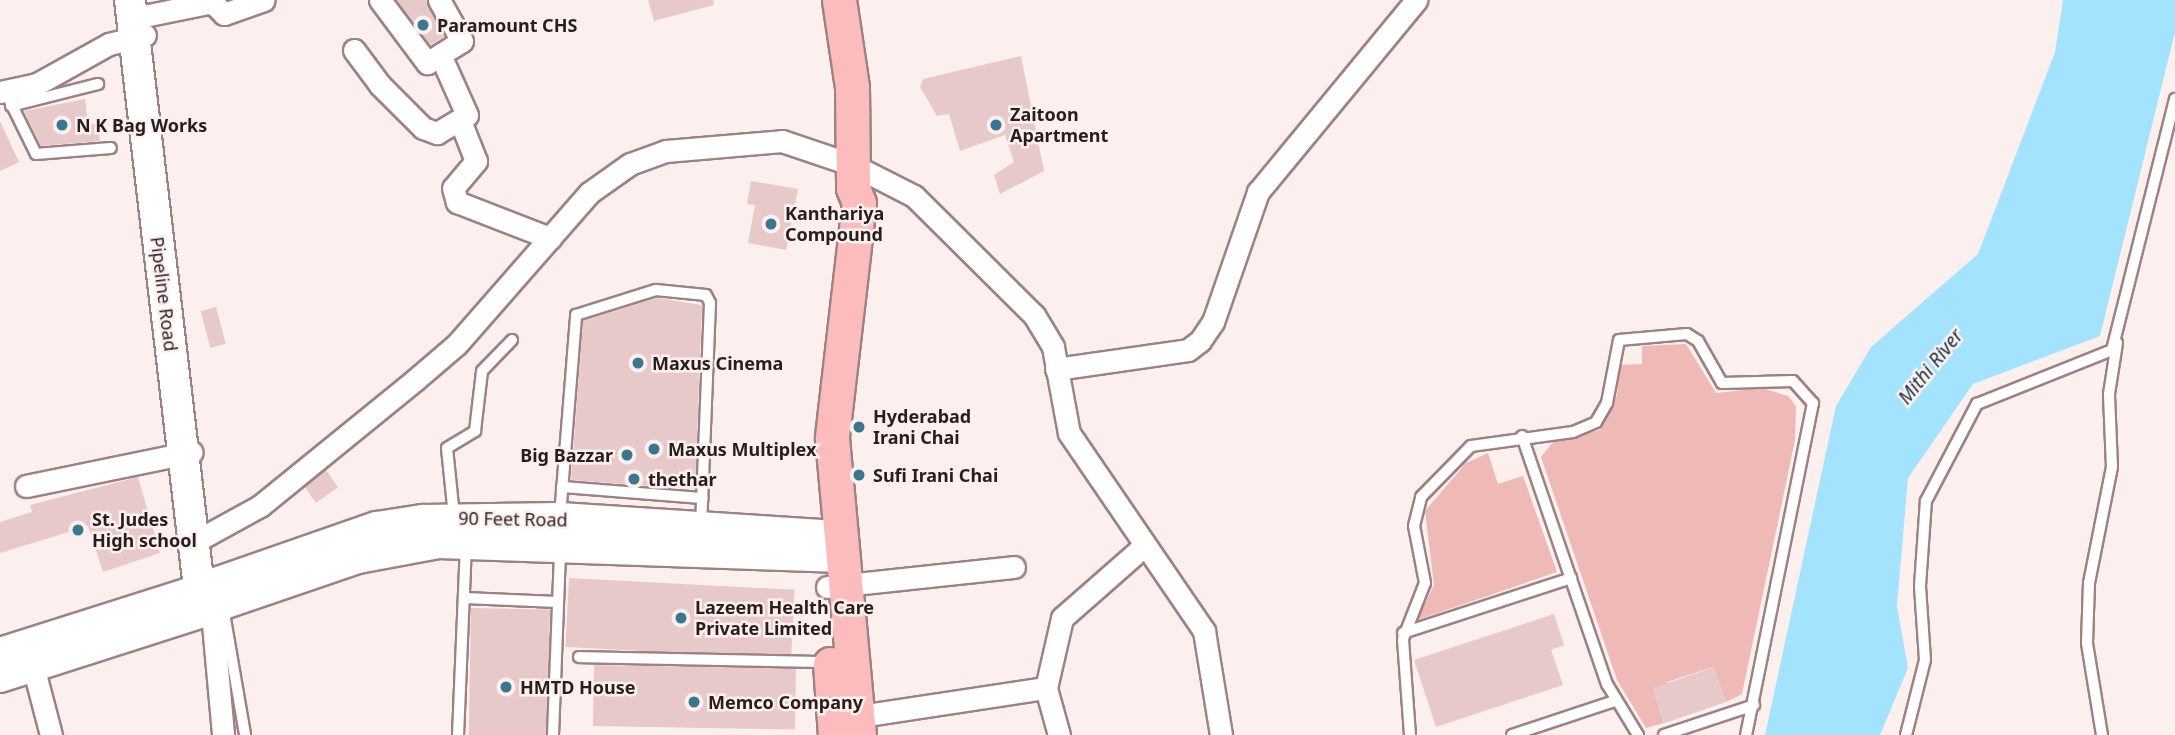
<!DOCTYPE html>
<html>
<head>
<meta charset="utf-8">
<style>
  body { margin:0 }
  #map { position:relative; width:2175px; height:735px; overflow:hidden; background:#fcf0ef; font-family:"Noto Sans",sans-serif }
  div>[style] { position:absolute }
  .green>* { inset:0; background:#efb9b8 }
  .water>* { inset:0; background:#a3e3fe }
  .building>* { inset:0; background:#e7c9c9; transform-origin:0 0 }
  .roads { filter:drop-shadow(2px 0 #9d8281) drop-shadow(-2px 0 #9d8281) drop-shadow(0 2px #9d8281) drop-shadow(0 -2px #9d8281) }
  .lane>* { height:10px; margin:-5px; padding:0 5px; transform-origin:5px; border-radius:5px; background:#fff }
  .street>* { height:21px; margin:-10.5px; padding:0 10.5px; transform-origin:10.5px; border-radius:10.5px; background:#fff }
  .secondary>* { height:30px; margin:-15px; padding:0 15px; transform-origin:15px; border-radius:15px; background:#fff }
  .primary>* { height:33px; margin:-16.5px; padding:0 16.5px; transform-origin:16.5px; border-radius:16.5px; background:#fcbcbd }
  .dots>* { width:19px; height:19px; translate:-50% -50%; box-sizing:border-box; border:4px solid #fcf0ef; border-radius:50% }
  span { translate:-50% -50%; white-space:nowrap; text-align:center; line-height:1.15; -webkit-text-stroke:5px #fcf0ef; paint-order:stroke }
  .poi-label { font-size:18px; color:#291e1e; font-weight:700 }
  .left { translate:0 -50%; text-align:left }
  .right { translate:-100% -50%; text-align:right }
  .street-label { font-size:18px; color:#291e1e }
  .water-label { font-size:19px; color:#15343f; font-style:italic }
</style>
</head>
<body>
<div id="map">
  <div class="green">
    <div style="clip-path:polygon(1686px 344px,1716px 393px,1762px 388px,1788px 396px,1796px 406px,1795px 440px,1742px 694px,1726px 702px,1713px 667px,1667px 682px,1669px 688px,1654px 692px,1664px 723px,1646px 728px,1617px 680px,1541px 457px,1553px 442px,1600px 430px,1617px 395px,1620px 365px,1642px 364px,1642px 346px)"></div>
    <div style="clip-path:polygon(1488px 453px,1498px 484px,1523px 476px,1557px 572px,1417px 620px,1434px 585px,1425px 511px,1466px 463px)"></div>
  </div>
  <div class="water">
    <div style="clip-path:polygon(2063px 0,2175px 0,2175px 32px,2100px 336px,1973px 384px,1908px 478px,1897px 606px,1908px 668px,1880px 735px,1765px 735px,1836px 406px,1871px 347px,1978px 254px,2055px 52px)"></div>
  </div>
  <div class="building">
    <div style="clip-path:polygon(396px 0,426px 0,444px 37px,430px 45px)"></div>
    <div style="clip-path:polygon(648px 0,713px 0,714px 5px,654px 21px)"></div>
    <div style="clip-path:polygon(1021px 56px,1044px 171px,1000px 194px,994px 175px,1014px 162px,1005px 135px,960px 151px,949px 114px,937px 116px,920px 87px,923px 79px)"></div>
    <div style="clip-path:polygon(85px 99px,88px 124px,98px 123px,100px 141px,41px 146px,24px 111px)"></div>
    <div style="clip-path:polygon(0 121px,19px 162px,0 171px)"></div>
    <div style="clip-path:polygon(751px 181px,798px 189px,786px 250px,748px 243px,755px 205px,747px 204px)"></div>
    <div style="clip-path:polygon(657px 298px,702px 305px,695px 489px,571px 480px,583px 321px)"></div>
    <div style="left:216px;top:307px;width:38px;height:16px;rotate:75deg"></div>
    <div style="left:326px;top:470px;width:21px;height:27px;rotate:55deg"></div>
    <div style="clip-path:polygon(138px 477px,160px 553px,103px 572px,88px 526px,0 553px,0 522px,32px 512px,30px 505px)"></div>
    <div style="left:569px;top:578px;width:226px;height:69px;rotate:3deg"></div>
    <div style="left:471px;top:608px;width:79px;height:127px;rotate:1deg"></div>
    <div style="clip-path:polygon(1554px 614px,1564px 645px,1551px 650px,1563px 685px,1436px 727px,1414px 660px)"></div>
    <div style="left:594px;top:665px;width:202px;height:61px;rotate:1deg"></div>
    <div style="left:1714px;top:667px;width:37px;height:65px;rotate:71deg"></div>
  </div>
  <div class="roads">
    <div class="lane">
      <div style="left:5px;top:91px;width:70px;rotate:63.8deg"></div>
      <div style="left:36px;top:154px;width:75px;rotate:-4.6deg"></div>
      <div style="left:11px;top:106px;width:90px;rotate:-14.2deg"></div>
      <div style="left:1522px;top:436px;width:262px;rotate:71.1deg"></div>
      <div style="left:1607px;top:684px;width:60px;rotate:58.7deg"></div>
      <div style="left:562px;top:487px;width:141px;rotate:4.5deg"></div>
      <div style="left:454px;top:516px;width:68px;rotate:-95.9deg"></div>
      <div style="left:447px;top:448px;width:33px;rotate:-31deg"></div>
      <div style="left:475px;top:431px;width:60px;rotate:-83.3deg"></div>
      <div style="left:482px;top:371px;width:43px;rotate:-45.9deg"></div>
      <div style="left:560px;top:516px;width:202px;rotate:-85.4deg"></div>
      <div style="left:576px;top:315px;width:84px;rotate:-17.4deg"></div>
      <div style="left:656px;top:290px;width:50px;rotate:5.7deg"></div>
      <div style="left:706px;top:295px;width:9px;rotate:63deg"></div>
      <div style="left:710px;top:303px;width:222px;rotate:92.3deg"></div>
      <div style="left:464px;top:598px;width:94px;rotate:2.4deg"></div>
      <div style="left:223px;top:607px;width:130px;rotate:80.2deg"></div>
      <div style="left:1403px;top:633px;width:177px;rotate:-18.1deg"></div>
      <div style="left:579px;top:657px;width:248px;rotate:1.2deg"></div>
      <div style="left:458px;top:735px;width:190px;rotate:-87.6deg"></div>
      <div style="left:553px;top:735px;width:185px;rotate:-87.8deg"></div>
      <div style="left:1410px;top:735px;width:96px;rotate:-94.2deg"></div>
      <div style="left:1403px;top:639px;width:60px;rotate:-68.6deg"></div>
      <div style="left:1425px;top:583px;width:58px;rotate:-100.9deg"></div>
      <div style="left:1414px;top:526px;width:30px;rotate:-76deg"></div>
      <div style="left:1421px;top:497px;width:71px;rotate:-45.6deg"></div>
      <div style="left:1471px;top:446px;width:103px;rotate:-7.8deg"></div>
      <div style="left:1573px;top:432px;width:25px;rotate:-23deg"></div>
      <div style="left:1596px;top:422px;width:22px;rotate:-60deg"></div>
      <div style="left:1607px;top:403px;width:64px;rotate:-79.2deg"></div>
      <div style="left:1619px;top:340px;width:68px;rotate:-5deg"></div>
      <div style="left:1687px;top:334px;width:13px;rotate:32deg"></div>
      <div style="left:1698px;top:341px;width:48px;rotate:60.3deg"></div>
      <div style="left:1722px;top:383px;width:71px;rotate:-1.6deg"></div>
      <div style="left:1793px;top:381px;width:30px;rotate:48deg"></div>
      <div style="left:1813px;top:403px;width:339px;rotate:101.4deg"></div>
      <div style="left:1512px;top:735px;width:108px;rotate:-18.3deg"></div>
      <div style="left:1664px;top:735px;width:95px;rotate:-18.4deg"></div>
      <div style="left:1906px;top:735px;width:77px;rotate:-75.8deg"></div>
      <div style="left:1925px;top:660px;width:74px;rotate:-93.9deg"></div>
      <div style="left:1920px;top:586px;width:85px;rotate:-86deg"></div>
      <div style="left:1926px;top:501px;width:110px;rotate:-62.3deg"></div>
      <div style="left:1977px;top:404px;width:145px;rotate:-21.8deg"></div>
      <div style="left:2112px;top:350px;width:259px;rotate:-75.9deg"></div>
      <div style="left:2102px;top:735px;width:93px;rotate:-99.3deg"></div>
      <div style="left:2087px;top:643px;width:60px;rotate:-88.1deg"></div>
      <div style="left:2089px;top:583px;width:118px;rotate:-78.8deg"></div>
      <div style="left:2112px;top:467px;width:73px;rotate:-92.4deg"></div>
      <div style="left:2109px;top:394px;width:52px;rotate:-81.1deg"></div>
    </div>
    <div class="street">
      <div style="left:380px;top:0;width:79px;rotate:53.3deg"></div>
      <div style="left:427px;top:63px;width:41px;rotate:-32.2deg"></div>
      <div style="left:462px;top:41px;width:47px;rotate:-119.3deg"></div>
      <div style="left:144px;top:16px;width:69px;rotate:-11.6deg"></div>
      <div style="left:212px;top:2px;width:17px;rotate:45deg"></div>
      <div style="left:224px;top:14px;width:42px;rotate:-19.3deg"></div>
      <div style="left:354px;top:50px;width:44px;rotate:53.4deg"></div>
      <div style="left:380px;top:85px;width:61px;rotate:45deg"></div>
      <div style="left:423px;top:128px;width:15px;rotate:20deg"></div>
      <div style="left:437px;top:133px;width:35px;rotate:-31deg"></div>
      <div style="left:467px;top:115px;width:64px;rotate:-114.1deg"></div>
      <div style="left:0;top:92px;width:38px;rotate:-12deg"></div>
      <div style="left:37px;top:84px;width:82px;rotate:-29.1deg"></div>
      <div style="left:109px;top:44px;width:37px;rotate:-14deg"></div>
      <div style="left:461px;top:123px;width:41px;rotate:68.5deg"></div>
      <div style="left:476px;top:161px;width:35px;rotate:130deg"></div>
      <div style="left:453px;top:188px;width:15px;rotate:74deg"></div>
      <div style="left:457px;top:202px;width:100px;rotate:21.2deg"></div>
      <div style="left:1056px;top:369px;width:133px;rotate:-8.2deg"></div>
      <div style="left:1188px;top:350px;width:15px;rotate:-37deg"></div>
      <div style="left:1200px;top:341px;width:23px;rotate:-56deg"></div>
      <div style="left:1213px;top:322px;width:138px;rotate:-70.9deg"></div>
      <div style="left:1258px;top:192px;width:249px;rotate:-50.5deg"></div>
      <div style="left:26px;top:486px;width:169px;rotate:-11.6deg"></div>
      <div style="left:189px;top:545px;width:81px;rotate:-28.8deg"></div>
      <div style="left:260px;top:506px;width:200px;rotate:-39.1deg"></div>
      <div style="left:415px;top:380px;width:55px;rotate:-40.6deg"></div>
      <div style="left:457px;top:344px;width:201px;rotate:-48.8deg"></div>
      <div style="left:589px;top:193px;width:50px;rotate:-35.3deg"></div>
      <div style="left:630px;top:164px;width:38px;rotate:-20deg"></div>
      <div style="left:666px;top:151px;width:116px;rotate:-4.9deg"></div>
      <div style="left:782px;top:141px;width:75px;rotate:18.7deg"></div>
      <div style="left:853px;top:165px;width:68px;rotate:26.9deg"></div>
      <div style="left:914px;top:196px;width:169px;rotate:44.8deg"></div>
      <div style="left:1034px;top:315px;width:37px;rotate:59deg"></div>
      <div style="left:1053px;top:347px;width:87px;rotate:79.5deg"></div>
      <div style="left:1069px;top:433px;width:240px;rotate:55.7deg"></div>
      <div style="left:1204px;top:631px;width:105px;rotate:80.7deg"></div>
      <div style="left:827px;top:587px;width:188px;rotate:-6.1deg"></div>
      <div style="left:212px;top:613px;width:122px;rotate:84.8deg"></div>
      <div style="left:33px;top:666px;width:71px;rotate:75.4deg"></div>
      <div style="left:847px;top:718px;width:201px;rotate:-8.6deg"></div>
      <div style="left:1059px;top:735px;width:49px;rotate:-105.5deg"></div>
      <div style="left:1046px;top:688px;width:72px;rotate:-77.1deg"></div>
      <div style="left:1062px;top:618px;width:109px;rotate:-41.3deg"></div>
    </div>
    <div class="secondary">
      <div style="left:130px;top:0;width:592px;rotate:83.31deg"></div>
      <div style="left:213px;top:584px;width:174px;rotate:-19.2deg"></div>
      <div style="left:377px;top:527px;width:47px;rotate:-8.7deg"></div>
      <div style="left:423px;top:520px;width:137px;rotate:-0.8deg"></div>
      <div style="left:560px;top:518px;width:281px;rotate:3.7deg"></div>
      <div style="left:223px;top:604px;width:143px;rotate:-18.8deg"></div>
      <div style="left:358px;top:558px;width:82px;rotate:-10.5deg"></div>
      <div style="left:439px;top:543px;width:402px;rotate:2deg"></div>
      <div style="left:0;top:653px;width:206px;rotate:-17.6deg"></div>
      <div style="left:0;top:677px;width:213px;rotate:-17.8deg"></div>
    </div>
    <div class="primary">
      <div style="left:839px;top:0;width:88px;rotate:81.5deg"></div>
      <div style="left:852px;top:87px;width:101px;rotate:89.4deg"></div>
      <div style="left:853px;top:188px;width:16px;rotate:68deg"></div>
      <div style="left:859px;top:203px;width:237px;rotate:96.6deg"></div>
      <div style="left:832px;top:438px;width:298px;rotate:84.8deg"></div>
      <div style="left:830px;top:664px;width:71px;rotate:86deg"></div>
    </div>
  </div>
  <div class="dots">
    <div style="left:423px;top:25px;background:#3a768d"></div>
    <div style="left:62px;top:125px;background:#3a768d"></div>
    <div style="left:996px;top:125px;background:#3a768d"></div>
    <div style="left:771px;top:224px;background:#3a768d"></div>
    <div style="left:638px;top:363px;background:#3a768d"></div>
    <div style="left:859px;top:427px;background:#3a768d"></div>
    <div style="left:654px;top:449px;background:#3a768d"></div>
    <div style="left:627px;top:455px;background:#3a768d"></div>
    <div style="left:859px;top:475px;background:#3a768d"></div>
    <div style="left:634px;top:479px;background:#3a768d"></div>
    <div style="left:78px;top:530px;background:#3a768d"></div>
    <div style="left:681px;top:618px;background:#3a768d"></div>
    <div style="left:506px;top:687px;background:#3a768d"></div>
    <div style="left:694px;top:702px;background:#3a768d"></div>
  </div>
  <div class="poi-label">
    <span class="left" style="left:437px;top:25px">Paramount CHS</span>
    <span class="left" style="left:1010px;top:125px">Zaitoon<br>Apartment</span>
    <span class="left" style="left:76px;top:125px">N K Bag Works</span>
    <span class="left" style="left:785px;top:224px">Kanthariya<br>Compound</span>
    <span class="left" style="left:652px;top:363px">Maxus Cinema</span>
    <span class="left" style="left:873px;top:427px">Hyderabad<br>Irani Chai</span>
    <span class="left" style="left:668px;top:449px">Maxus Multiplex</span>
    <span class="right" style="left:613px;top:455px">Big Bazzar</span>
    <span class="left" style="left:873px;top:475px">Sufi Irani Chai</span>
    <span class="left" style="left:648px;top:479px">thethar</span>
    <span class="left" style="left:92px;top:530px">St. Judes<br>High school</span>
    <span class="left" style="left:695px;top:618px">Lazeem Health Care<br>Private Limited</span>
    <span class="left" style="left:520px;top:687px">HMTD House</span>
    <span class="left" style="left:708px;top:702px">Memco Company</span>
  </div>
  <div class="street-label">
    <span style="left:164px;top:294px;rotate:83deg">Pipeline Road</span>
    <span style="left:513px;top:519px;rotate:1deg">90 Feet Road</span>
  </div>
  <div class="water-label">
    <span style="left:1931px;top:367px;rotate:-51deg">Mithi River</span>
  </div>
</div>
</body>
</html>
